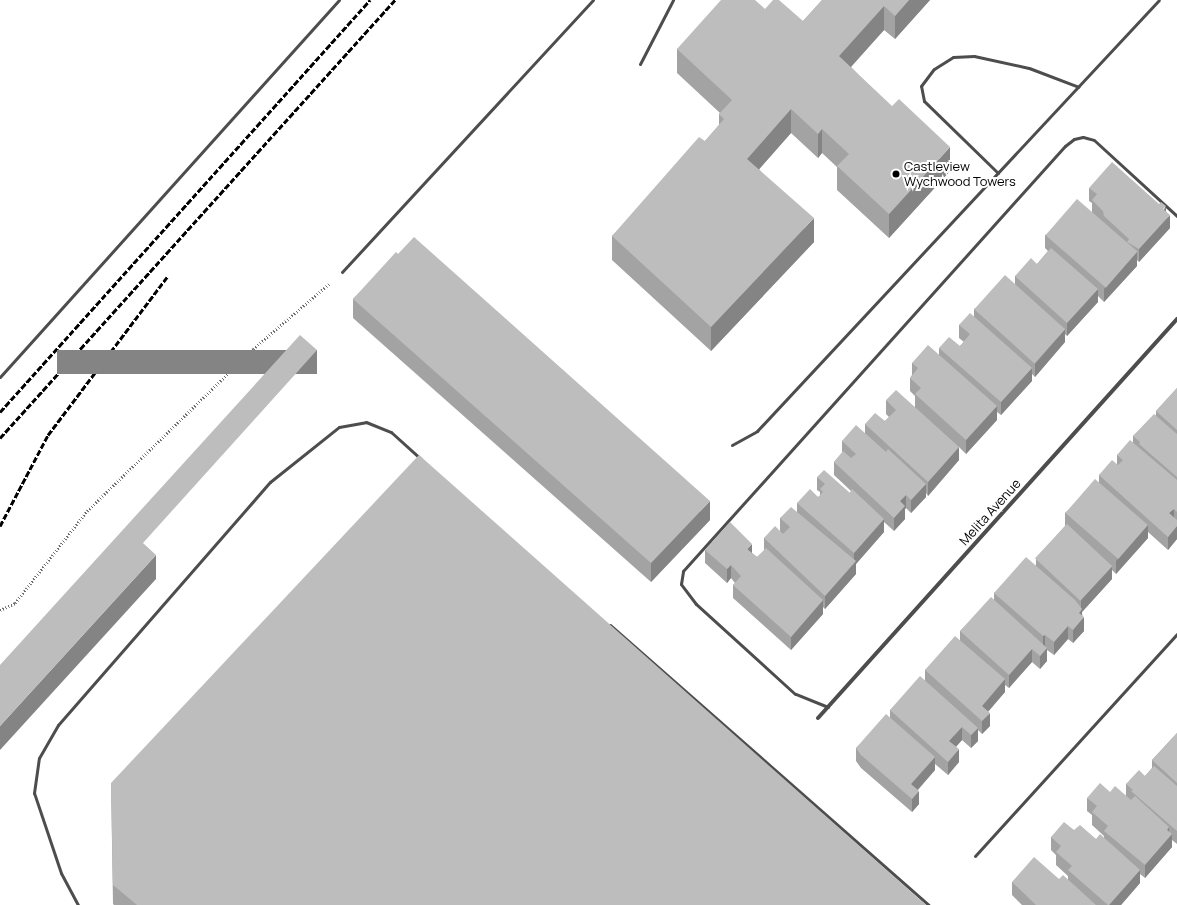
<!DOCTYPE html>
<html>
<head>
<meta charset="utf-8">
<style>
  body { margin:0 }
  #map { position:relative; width:1177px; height:905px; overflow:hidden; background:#fff; font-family:Manrope,sans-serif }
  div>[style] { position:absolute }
  .path>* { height:2.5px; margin-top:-1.25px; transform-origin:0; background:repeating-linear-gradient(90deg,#6f6f6f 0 1px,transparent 0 3px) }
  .service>* { height:3px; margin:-1.5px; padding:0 1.5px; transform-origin:1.5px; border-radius:1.5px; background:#4d4d4d }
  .minor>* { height:4px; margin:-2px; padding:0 2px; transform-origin:2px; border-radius:2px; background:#4d4d4d }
  .rail>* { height:3px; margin-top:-1.5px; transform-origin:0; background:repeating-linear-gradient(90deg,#000 0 6px,transparent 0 8px) }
  .wall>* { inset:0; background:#a3a3a3 }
  .shaded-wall>* { inset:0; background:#848484; transform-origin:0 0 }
  .building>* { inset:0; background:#bdbdbd; transform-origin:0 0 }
  .dots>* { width:11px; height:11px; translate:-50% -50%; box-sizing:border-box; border:2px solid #fff; border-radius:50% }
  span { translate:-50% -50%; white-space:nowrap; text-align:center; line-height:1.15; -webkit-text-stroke:4px #fff; paint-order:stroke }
  .poi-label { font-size:13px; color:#000 }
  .left { translate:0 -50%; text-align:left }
  .street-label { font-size:13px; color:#000 }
</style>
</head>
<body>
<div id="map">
  <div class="path">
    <div style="left:0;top:610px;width:17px;rotate:-25deg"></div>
    <div style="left:15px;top:603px;width:117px;rotate:-52deg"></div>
    <div style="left:87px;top:511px;width:232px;rotate:-44.3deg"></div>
    <div style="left:253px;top:349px;width:101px;rotate:-40.6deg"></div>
  </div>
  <div class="service">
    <div style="left:640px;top:64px;width:72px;rotate:-62.7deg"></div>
    <div style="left:998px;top:173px;width:103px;rotate:-135.8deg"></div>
    <div style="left:924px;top:101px;width:15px;rotate:-101deg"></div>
    <div style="left:921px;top:86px;width:21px;rotate:-53deg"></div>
    <div style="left:934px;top:69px;width:22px;rotate:-32deg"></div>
    <div style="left:953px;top:57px;width:21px;rotate:-3deg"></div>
    <div style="left:974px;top:56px;width:56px;rotate:12.3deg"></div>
    <div style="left:1029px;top:68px;width:53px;rotate:20.8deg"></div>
    <div style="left:342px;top:272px;width:370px;rotate:-47.3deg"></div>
    <div style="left:0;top:377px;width:507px;rotate:-48.04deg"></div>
    <div style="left:732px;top:445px;width:29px;rotate:-29deg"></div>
    <div style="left:757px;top:431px;width:589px;rotate:-46.99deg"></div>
    <div style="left:610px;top:625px;width:424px;rotate:41.3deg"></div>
    <div style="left:828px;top:707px;width:35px;rotate:-158deg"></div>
    <div style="left:795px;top:694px;width:134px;rotate:-137.7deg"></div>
    <div style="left:696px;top:604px;width:25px;rotate:-127deg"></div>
    <div style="left:681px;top:584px;width:13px;rotate:-81deg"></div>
    <div style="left:683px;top:571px;width:571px;rotate:-48.05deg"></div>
    <div style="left:1065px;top:146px;width:11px;rotate:-38deg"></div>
    <div style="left:1074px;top:139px;width:9px;rotate:-13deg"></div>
    <div style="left:1083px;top:137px;width:11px;rotate:15deg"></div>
    <div style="left:1094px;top:140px;width:113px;rotate:42.5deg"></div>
    <div style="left:975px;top:856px;width:300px;rotate:-47.7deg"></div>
    <div style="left:78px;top:905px;width:36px;rotate:-118deg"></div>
    <div style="left:61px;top:873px;width:84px;rotate:-108.6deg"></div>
    <div style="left:34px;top:793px;width:35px;rotate:-82deg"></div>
    <div style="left:39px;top:758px;width:38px;rotate:-60deg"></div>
    <div style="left:58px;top:725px;width:322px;rotate:-48.9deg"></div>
    <div style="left:270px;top:482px;width:88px;rotate:-38.6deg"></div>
    <div style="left:339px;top:427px;width:27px;rotate:-10deg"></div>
    <div style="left:366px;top:422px;width:27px;rotate:22deg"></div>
    <div style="left:391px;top:432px;width:40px;rotate:42deg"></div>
  </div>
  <div class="minor">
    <div style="left:818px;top:718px;width:537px;rotate:-48.02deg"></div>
  </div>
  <div class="rail">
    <div style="left:0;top:412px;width:554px;rotate:-48.07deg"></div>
    <div style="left:0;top:438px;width:590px;rotate:-47.96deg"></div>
    <div style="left:0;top:526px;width:103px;rotate:-62.2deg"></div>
    <div style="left:48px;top:435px;width:198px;rotate:-53deg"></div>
  </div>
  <div class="wall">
    <div style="clip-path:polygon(822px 0,930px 0,895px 39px,884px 30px,851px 67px,950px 171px,889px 238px,837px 190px,837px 167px,822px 153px,818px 158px,791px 133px,759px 169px,814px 242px,711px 351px,612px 260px,612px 236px,705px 141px,719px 125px,719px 114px,720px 113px,677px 73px,677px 49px,765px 9px,803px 21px)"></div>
    <div style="clip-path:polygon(1089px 188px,1166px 211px,1170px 228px,1139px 262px,1137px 260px,1137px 266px,1104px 302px,1098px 296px,1098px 302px,1067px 336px,1065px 334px,1065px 342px,1035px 377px,1032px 374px,1032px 381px,1001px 415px,997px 412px,997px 420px,966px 454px,959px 447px,959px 460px,928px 496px,926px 493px,926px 497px,911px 513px,906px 508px,905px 509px,905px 519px,894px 531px,884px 522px,884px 532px,856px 564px,856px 574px,825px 609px,823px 607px,823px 614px,791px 650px,733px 598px,733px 585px,735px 583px,731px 578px,727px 583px,705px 563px,705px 550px,752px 553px,757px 557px,764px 551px,764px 538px,780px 531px,780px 518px,797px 513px,797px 503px,818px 497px,820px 496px,820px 492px,817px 490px,817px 477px,850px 493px,851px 491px,834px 475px,834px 462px,842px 453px,842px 441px,865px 433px,865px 424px,885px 421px,889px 417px,886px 414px,886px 400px,915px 407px,915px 396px,910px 391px,910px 378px,912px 375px,912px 363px,939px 355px,939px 348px,960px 346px,964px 342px,959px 338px,959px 325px,974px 317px,974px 309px,1015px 284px,1015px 276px,1037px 264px,1048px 251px,1045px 248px,1045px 235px,1092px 212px,1092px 203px,1089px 201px)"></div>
    <div style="clip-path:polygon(398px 254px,710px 520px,651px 582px,353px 318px,353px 299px)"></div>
    <div style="clip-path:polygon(1177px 388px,1177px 539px,1168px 550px,1148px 532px,1148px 538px,1116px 574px,1112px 570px,1112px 579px,1082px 612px,1084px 631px,1073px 643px,1068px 639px,1054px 655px,1047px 650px,1047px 661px,1040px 669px,1032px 662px,1009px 688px,1005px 685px,1005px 692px,988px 711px,990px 726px,982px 734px,978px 730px,978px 741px,971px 748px,962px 740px,956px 747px,959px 762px,948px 775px,935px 764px,935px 770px,918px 790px,919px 804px,912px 812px,861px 768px,856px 761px,856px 748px,890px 718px,890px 710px,925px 680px,925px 670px,960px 640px,960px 631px,994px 600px,994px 593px,1036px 565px,1036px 559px,1065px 526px,1065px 513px,1099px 482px,1099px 475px,1117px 464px,1117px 455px,1133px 443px,1133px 436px,1156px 415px,1156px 411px)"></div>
    <div style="clip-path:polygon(1177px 733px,1177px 844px,1172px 840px,1172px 847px,1145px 878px,1140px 874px,1140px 883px,1121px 905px,1022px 905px,1012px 895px,1012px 882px,1059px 879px,1068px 880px,1068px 876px,1056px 865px,1056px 855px,1051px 850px,1051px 837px,1074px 830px,1096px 839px,1104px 838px,1104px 836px,1092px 825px,1092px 815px,1087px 811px,1087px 798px,1110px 792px,1126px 796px,1126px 784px,1145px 776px,1152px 768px,1152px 760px)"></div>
    <div style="clip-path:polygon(111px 783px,926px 905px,114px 905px,113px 904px)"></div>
  </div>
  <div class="shaded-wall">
    <div style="clip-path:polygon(909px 0,930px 0,895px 39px,895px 16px)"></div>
    <div style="clip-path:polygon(884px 6px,884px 30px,839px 80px,839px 56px)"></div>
    <div style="clip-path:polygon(791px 109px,791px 133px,747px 183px,747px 159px)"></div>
    <div style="clip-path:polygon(822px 129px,822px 153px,818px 158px,818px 134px)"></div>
    <div style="clip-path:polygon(950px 147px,950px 171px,889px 238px,889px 214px)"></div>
    <div style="clip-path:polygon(1166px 206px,1166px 219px,1170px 215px,1170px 228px,1139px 262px,1139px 249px)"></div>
    <div style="clip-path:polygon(814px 218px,814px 242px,711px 351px,711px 327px)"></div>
    <div style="clip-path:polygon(1137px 252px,1137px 266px,1104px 302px,1104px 289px)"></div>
    <div style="clip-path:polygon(1098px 289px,1098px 302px,1067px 336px,1067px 323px)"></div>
    <div style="clip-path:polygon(1065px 329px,1065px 342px,1035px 377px,1035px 364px)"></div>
    <div style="left:317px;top:350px;width:24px;height:260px;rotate:90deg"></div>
    <div style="clip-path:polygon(1032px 368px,1032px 381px,1001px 415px,1001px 402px)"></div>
    <div style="clip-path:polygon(997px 406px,997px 420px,966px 454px,966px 440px)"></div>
    <div style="clip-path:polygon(959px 447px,959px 460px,928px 496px,928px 482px)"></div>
    <div style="clip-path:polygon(926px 484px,926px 497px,911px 513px,911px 500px)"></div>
    <div style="clip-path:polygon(906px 495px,906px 508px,905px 509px,905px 519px,894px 531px,894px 518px,900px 501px)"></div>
    <div style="clip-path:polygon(710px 501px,710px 520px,651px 582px,651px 563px)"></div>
    <div style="clip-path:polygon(1174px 509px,1174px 522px,1169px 513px)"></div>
    <div style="clip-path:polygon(884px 519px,884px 532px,856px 564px,856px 574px,825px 609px,825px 596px,854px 563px,854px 553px)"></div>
    <div style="clip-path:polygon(1148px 525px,1148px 538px,1116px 574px,1116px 561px)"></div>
    <div style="clip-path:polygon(1177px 526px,1177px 539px,1168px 550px,1168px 537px)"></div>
    <div style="clip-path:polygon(752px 544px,752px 557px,747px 549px)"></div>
    <div style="clip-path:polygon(156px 555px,156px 579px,0 750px,0 726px)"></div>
    <div style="clip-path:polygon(731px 565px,731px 578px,727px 583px,727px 569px)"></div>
    <div style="clip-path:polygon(1112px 566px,1112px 579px,1082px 612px,1082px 619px,1084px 617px,1084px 631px,1073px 643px,1073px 630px,1079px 613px,1081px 610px,1081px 600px)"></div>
    <div style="clip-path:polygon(823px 600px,823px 614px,791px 650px,791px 637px)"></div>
    <div style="clip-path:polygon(1068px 626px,1068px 639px,1054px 655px,1054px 642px)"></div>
    <div style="clip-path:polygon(1045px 635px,1045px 648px,1043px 649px,1043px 636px)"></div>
    <div style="clip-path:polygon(1047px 648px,1047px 661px,1040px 669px,1040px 656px)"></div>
    <div style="clip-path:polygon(1032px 649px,1032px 662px,1009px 688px,1009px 675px)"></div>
    <div style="clip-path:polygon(1005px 679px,1005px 692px,982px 719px,982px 706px)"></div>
    <div style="clip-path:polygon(990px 713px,990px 726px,982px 734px,982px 721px)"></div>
    <div style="clip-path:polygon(962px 727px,962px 740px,949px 754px,949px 741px)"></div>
    <div style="clip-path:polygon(978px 728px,978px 741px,971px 748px,971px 735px)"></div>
    <div style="clip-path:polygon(959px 749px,959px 762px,948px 775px,948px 762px)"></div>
    <div style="clip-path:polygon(935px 757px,935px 770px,911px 797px,911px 784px)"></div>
    <div style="clip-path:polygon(919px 791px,919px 804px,912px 812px,912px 799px)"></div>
    <div style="clip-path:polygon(1169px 827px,1169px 837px,1172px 834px,1172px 847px,1145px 878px,1145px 865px,1167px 830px)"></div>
    <div style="clip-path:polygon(1140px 870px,1140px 883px,1121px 905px,1109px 905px)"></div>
  </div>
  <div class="building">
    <div style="clip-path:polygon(721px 0,755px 0,765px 9px,773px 0,779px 0,803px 21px,822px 0,909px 0,895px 16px,884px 6px,839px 56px,892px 106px,899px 99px,950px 147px,889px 214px,837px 166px,849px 154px,822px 129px,818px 134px,791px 109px,747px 159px,814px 218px,711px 327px,612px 236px,699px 137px,705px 141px,724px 119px,719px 114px,732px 100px,677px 49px)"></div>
    <div style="clip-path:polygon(1112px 162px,1159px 204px,1161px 202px,1166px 206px,1163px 209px,1170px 215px,1139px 249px,1127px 242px,1129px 239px,1104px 216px,1103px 211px,1092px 200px,1097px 194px,1089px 188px)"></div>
    <div style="left:1077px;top:199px;width:80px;height:48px;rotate:41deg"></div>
    <div style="clip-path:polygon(414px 237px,710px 501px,651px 563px,353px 299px,396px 252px,398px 254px)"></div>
    <div style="clip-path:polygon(1051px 248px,1098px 289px,1067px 323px,1015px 276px,1031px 258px,1037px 264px)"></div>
    <div style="left:1005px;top:275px;width:81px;height:46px;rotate:42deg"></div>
    <div style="clip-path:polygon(970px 313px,1032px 368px,1001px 402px,939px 348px,949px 337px,960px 346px,970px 334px,959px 325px)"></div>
    <div style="clip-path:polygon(300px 335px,317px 350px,143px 543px,156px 555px,0 726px,0 665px)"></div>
    <div style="clip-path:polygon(928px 345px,997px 406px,966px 440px,915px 394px,921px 388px,910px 378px,918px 368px,912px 363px)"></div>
    <div style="clip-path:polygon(1177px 388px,1177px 430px,1156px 411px)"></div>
    <div style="clip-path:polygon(896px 390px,959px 447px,928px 482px,865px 424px,875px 413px,885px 421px,896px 410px,886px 400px)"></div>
    <div style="clip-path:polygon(1154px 414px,1177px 434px,1177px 477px,1139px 444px,1140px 442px,1133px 436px)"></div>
    <div style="clip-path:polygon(856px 425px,886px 452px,888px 449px,926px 484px,911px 500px,906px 495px,900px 501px,905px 506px,894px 518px,834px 462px,843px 451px,851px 458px,856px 454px,842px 441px)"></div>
    <div style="clip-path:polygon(1130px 440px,1177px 480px,1177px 512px,1174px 509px,1169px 513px,1177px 520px,1177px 526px,1168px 537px,1099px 475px,1112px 460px,1118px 465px,1123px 460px,1117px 455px)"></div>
    <div style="clip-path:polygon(419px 455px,926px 905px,137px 905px,113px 885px,111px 783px)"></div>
    <div style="clip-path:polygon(824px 470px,850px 493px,852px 489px,884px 519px,854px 553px,797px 503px,810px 489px,818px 497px,823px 492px,820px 489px,825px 484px,817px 477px)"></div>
    <div style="left:1095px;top:479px;width:70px;height:45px;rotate:41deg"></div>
    <div style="clip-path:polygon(791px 507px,856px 561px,825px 596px,764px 538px,775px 526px,783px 534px,790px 527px,780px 518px)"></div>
    <div style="clip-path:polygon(730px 522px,752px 544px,747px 549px,757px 557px,766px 548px,823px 600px,791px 637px,733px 585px,741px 576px,731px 565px,727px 569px,705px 550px)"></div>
    <div style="left:1067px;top:524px;width:62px;height:47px;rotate:43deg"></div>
    <div style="clip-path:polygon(1026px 557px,1075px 600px,1082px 609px,1079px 613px,1084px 617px,1073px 630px,1068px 626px,1054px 642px,1045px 635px,1043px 636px,994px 593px)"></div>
    <div style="clip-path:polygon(991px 597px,1047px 648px,1040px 656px,1032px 649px,1009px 675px,960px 631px)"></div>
    <div style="clip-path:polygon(955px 636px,1005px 679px,982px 706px,990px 713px,982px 721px,925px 670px)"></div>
    <div style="clip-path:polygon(920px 676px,978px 728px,971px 735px,962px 727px,949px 741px,959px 749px,948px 762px,890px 710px)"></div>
    <div style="clip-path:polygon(886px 714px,935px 757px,911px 784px,919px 791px,912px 799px,861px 755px,856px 748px)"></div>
    <div style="clip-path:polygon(1177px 733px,1177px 783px,1152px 760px)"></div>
    <div style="clip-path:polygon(1154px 766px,1177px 786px,1177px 831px,1131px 791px,1133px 790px,1126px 784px,1139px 770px,1145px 776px)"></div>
    <div style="clip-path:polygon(1100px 783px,1110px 792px,1115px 786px,1131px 800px,1135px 796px,1169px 827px,1167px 830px,1172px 834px,1145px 865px,1104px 831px,1108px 826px,1092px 812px,1097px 806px,1087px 798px)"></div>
    <div style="clip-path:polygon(1064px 822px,1074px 830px,1080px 825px,1096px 839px,1100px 834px,1140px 870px,1109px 905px,1108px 905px,1068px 870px,1072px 866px,1056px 852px,1061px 846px,1051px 837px)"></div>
    <div style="clip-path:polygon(1034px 857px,1059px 879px,1063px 875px,1096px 905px,1036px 905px,1012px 882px)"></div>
  </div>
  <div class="dots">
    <div style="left:896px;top:174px;background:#000"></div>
  </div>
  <div class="poi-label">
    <span class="left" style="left:904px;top:174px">Castleview<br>Wychwood Towers</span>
  </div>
  <div class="street-label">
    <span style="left:990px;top:512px;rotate:-48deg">Melita Avenue</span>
  </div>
</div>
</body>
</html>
